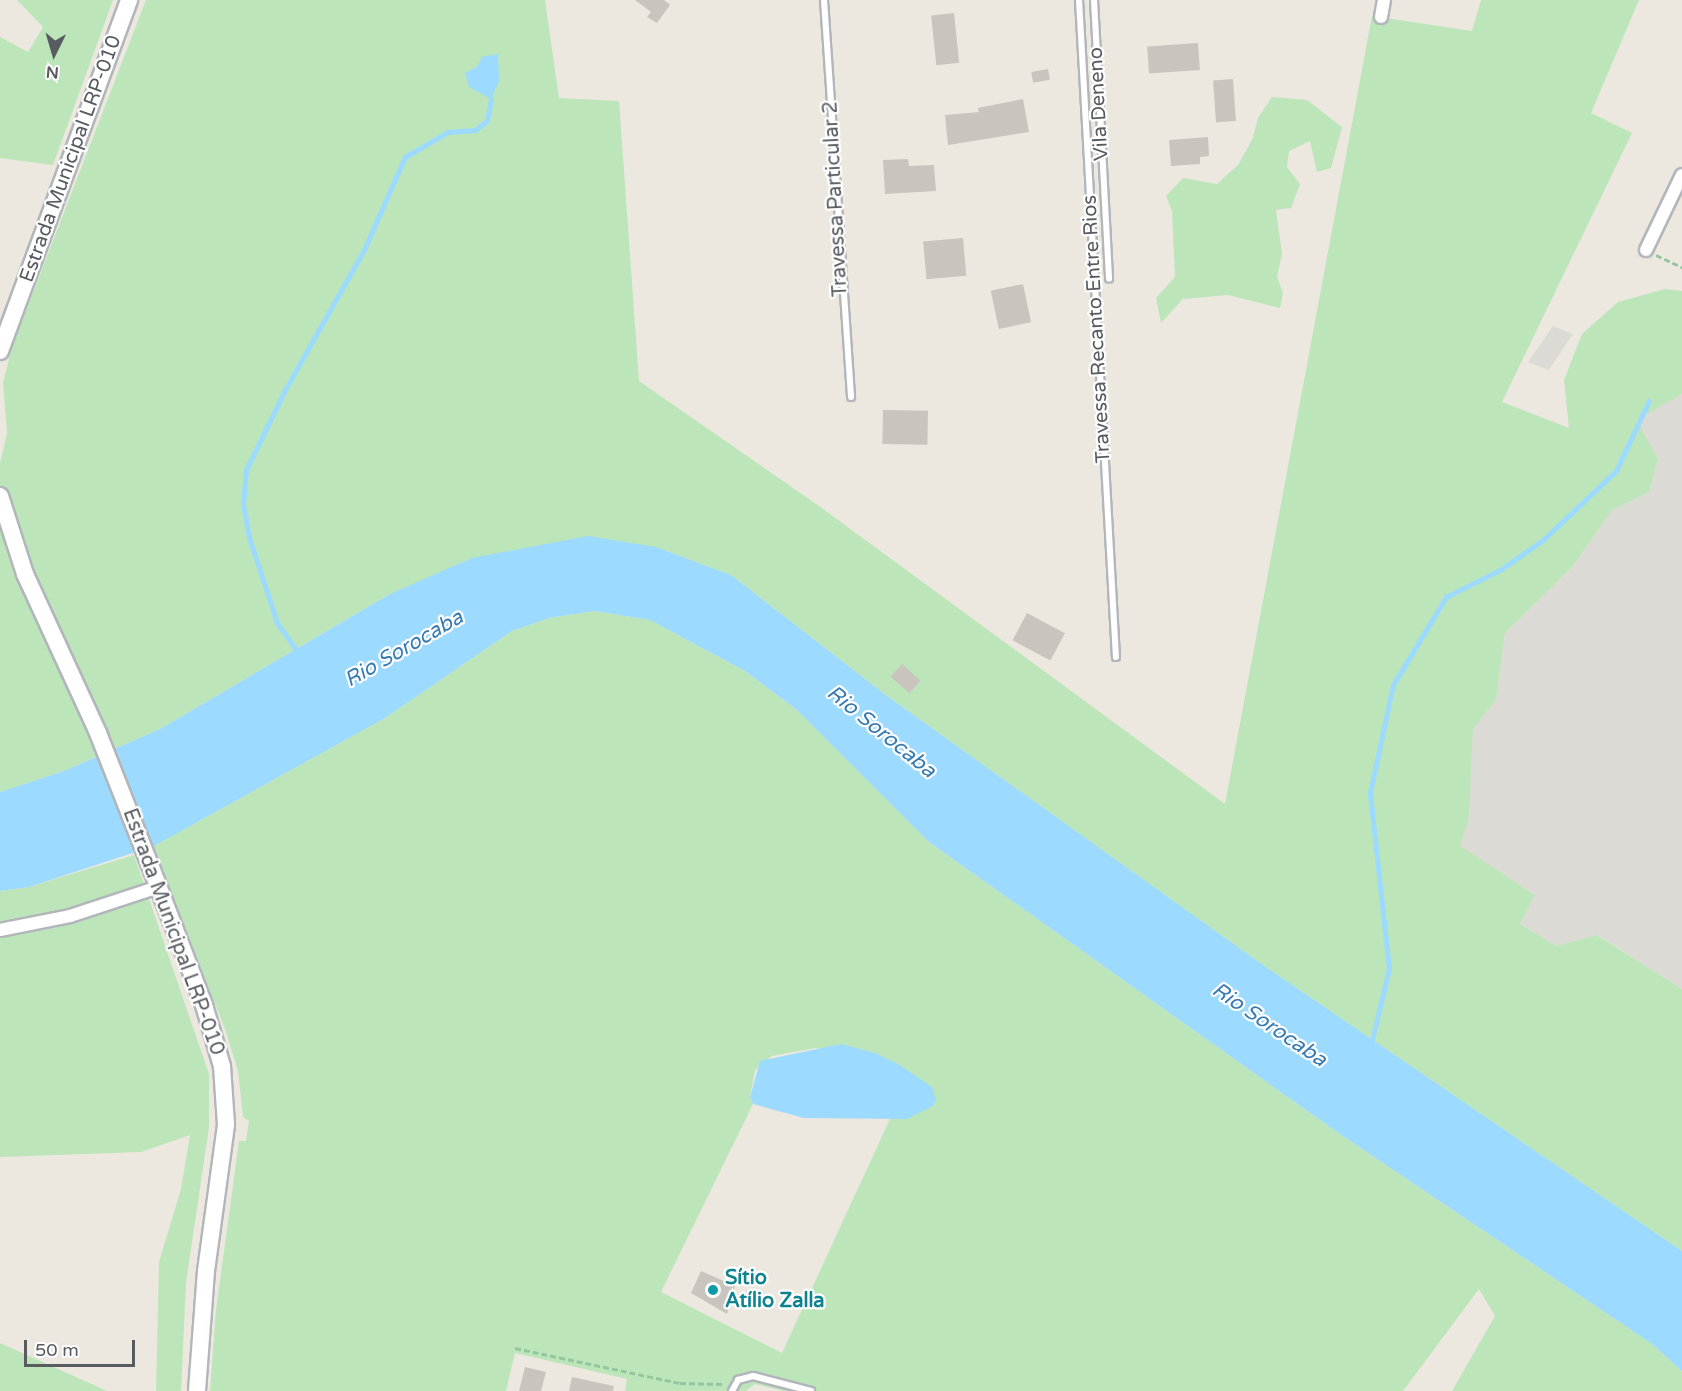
<!DOCTYPE html>
<html>
<head>
<meta charset="utf-8">
<style>
  body { margin:0 }
  #map { position:relative; width:1682px; height:1391px; overflow:hidden; background:#ece8df; font-family:"Varela Round",sans-serif }
  div>[style] { position:absolute }
  .industrial>* { inset:0; background:#dcdad4 }
  .green>* { inset:0; background:#bce5ba }
  .water>* { inset:0; background:#9cdaff }
  .stream>* { height:4.5px; margin:-2.25px; padding:0 2.25px; transform-origin:2.25px; border-radius:2.25px; background:#9cdaff }
  .building>* { inset:0; background:#c9c5be; transform-origin:0 0 }
  .path>* { height:3px; margin-top:-1.5px; transform-origin:0; background:repeating-linear-gradient(90deg,#92c69e 0 6px,transparent 0 9px) }
  .roads { filter:drop-shadow(2px 0 #b2b6bb) drop-shadow(-2px 0 #b2b6bb) drop-shadow(0 2px #b2b6bb) drop-shadow(0 -2px #b2b6bb) }
  .lane>* { height:6px; margin:-3px; padding:0 3px; transform-origin:3px; border-radius:3px; background:#fff }
  .street>* { height:12px; margin:-6px; padding:0 6px; transform-origin:6px; border-radius:6px; background:#fff }
  .secondary>* { height:16px; margin:-8px; padding:0 8px; transform-origin:8px; border-radius:8px; background:#fff }
  .dots>* { width:16px; height:16px; translate:-50% -50%; box-sizing:border-box; border:3px solid #fff; border-radius:50% }
  span { translate:-50% -50%; white-space:nowrap; text-align:center; line-height:1.15; -webkit-text-stroke:4.5px #fff; paint-order:stroke }
  .street-label { font-size:20px; color:#585c61 }
  .culture-label { font-size:20px; color:#0d838f; font-weight:700 }
  .left { translate:0 -50%; text-align:left }
  .water-label { font-size:21px; color:#377bb3; font-style:italic }
  .north { position:absolute; left:24px; top:24px; width:60px; height:60px; -webkit-text-stroke:4px #fff; paint-order:stroke; rotate:185deg; font-size:16px; font-weight:700; line-height:24px; text-align:center; color:#585c61 }
  .north::after { content:''; display:block; margin:auto; width:21px; height:27px; background:#585c61; clip-path:polygon(50% 0,100% 100%,50% 72%,0 100%) }
  .scale { position:absolute; left:24px; top:1340px; width:111px; height:27px; box-sizing:border-box; border:3px solid #585c61; border-top:0; padding-left:8px; font-size:18px; line-height:21px; white-space:nowrap; color:#585c61; -webkit-text-stroke:4px #fff; paint-order:stroke }
</style>
</head>
<body>
<div id="map">
  <div class="industrial">
    <div style="clip-path:polygon(1553px 326px,1573px 334px,1549px 370px,1528px 362px)"></div>
    <div style="clip-path:polygon(1682px 394px,1682px 989px,1598px 935px,1556px 946px,1520px 924px,1534px 894px,1459px 846px,1469px 818px,1473px 729px,1496px 700px,1505px 633px,1573px 566px,1612px 510px,1649px 492px,1658px 459px,1635px 420px)"></div>
  </div>
  <div class="green">
    <div style="clip-path:polygon(17px 0,113px 0,53px 165px,0 158px,0 37px,28px 52px,43px 27px)"></div>
    <div style="clip-path:polygon(146px 0,545px 0,559px 98px,619px 101px,639px 381px,819px 506px,1225px 804px,1372px 16px,1472px 31px,1481px 0,1639px 0,1591px 113px,1632px 133px,1502px 402px,1569px 428px,1564px 380px,1582px 334px,1618px 302px,1665px 289px,1682px 291px,1682px 394px,1636px 420px,1658px 459px,1649px 492px,1612px 510px,1573px 566px,1505px 633px,1496px 700px,1473px 729px,1469px 818px,1460px 846px,1535px 895px,1520px 924px,1556px 946px,1597px 935px,1682px 989px,1682px 1251px,1263px 965px,887px 696px,731px 575px,656px 547px,390px 594px,160px 729px,64px 771px,0 792px,0 463px,7px 433px,3px 383px,12px 347px)"></div>
    <div style="clip-path:polygon(1272px 97px,1307px 100px,1342px 127px,1331px 168px,1317px 172px,1310px 141px,1289px 151px,1287px 167px,1300px 184px,1291px 208px,1276px 210px,1282px 254px,1277px 277px,1283px 293px,1280px 308px,1228px 295px,1183px 299px,1161px 323px,1156px 298px,1175px 277px,1172px 211px,1166px 196px,1183px 178px,1217px 184px,1238px 165px,1253px 138px,1258px 118px)"></div>
    <div style="clip-path:polygon(evenodd,595px 611px,650px 620px,745px 671px,796px 709px,929px 842px,1337px 1132px,1652px 1344px,1682px 1371px,1682px 1391px,1452px 1391px,1495px 1316px,1479px 1289px,1403px 1391px,783px 1391px,755px 1384px,746px 1391px,625px 1391px,627px 1379px,515px 1353px,506px 1391px,210px 1391px,216px 1310px,239px 1141px,246px 1141px,249px 1121px,243px 1117px,238px 1071px,226px 1032px,154px 846px,385px 718px,512px 631px,549px 618px,595px 611px,815px 1048px,875px 1053px,932px 1087px,907px 1119px,890px 1119px,782px 1353px,661px 1292px,753px 1104px,750px 1097px,755px 1070px,772px 1056px,815px 1048px)"></div>
    <div style="clip-path:polygon(134px 855px,209px 1074px,209px 1127px,186px 1283px,181px 1391px,156px 1391px,159px 1262px,181px 1189px,190px 1135px,141px 1152px,0 1157px,0 891px,29px 887px)"></div>
    <div style="clip-path:polygon(0 1343px,107px 1391px,0 1391px)"></div>
  </div>
  <div class="water">
    <div style="clip-path:polygon(498px 54px,499px 81px,491px 99px,469px 87px,465px 73px,477px 67px,482px 57px)"></div>
    <div style="clip-path:polygon(588px 536px,656px 547px,731px 575px,887px 696px,1263px 965px,1682px 1251px,1682px 1371px,1652px 1344px,1337px 1132px,929px 842px,796px 709px,745px 671px,650px 620px,595px 611px,549px 618px,512px 631px,385px 718px,154px 846px,29px 887px,0 891px,0 792px,64px 771px,160px 729px,390px 594px,472px 558px)"></div>
    <div style="clip-path:polygon(841px 1044px,875px 1053px,898px 1064px,932px 1087px,936px 1100px,933px 1106px,907px 1119px,804px 1118px,753px 1104px,750px 1097px,760px 1061px)"></div>
  </div>
  <div class="stream">
    <div style="left:301px;top:657px;width:42px;rotate:-125.2deg"></div>
    <div style="left:277px;top:623px;width:89px;rotate:-108.2deg"></div>
    <div style="left:249px;top:538px;width:35px;rotate:-100deg"></div>
    <div style="left:243px;top:504px;width:34px;rotate:-85deg"></div>
    <div style="left:246px;top:470px;width:89px;rotate:-64deg"></div>
    <div style="left:285px;top:390px;width:161px;rotate:-60.6deg"></div>
    <div style="left:364px;top:250px;width:102px;rotate:-66.2deg"></div>
    <div style="left:405px;top:157px;width:50px;rotate:-30.2deg"></div>
    <div style="left:448px;top:132px;width:27px;rotate:-4deg"></div>
    <div style="left:475px;top:130px;width:15px;rotate:-37deg"></div>
    <div style="left:487px;top:121px;width:22px;rotate:-80deg"></div>
    <div style="left:1371px;top:1044px;width:77px;rotate:-76.5deg"></div>
    <div style="left:1389px;top:969px;width:177px;rotate:-96.2deg"></div>
    <div style="left:1370px;top:793px;width:110px;rotate:-78deg"></div>
    <div style="left:1393px;top:685px;width:103px;rotate:-58.9deg"></div>
    <div style="left:1446px;top:597px;width:60px;rotate:-26.6deg"></div>
    <div style="left:1500px;top:570px;width:52px;rotate:-34.9deg"></div>
    <div style="left:1543px;top:540px;width:100px;rotate:-43.4deg"></div>
    <div style="left:1616px;top:471px;width:77px;rotate:-64.8deg"></div>
  </div>
  <div class="building">
    <div style="clip-path:polygon(635px 0,664px 0,670px 5px,657px 23px,647px 17px,651px 12px)"></div>
    <div style="left:954px;top:13px;width:50px;height:23px;rotate:84deg"></div>
    <div style="left:1198px;top:43px;width:27px;height:51px;rotate:86deg"></div>
    <div style="left:1048px;top:69px;width:11px;height:17px;rotate:80deg"></div>
    <div style="left:1233px;top:79px;width:42px;height:20px;rotate:86deg"></div>
    <div style="clip-path:polygon(1023px 99px,1029px 132px,948px 145px,945px 115px,979px 112px,978px 108px)"></div>
    <div style="clip-path:polygon(1208px 137px,1209px 156px,1200px 157px,1200px 164px,1171px 166px,1169px 140px)"></div>
    <div style="clip-path:polygon(908px 159px,909px 166px,934px 165px,936px 191px,885px 194px,883px 160px)"></div>
    <div style="left:963px;top:238px;width:38px;height:40px;rotate:85deg"></div>
    <div style="left:1023px;top:284px;width:39px;height:33px;rotate:78deg"></div>
    <div style="left:883px;top:410px;width:45px;height:34px;rotate:1deg"></div>
    <div style="left:1027px;top:613px;width:43px;height:31px;rotate:28deg"></div>
    <div style="left:902px;top:664px;width:25px;height:17px;rotate:42deg"></div>
    <div style="clip-path:polygon(701px 1271px,735px 1286px,727px 1314px,691px 1293px)"></div>
    <div style="clip-path:polygon(525px 1367px,546px 1372px,541px 1391px,519px 1391px)"></div>
    <div style="clip-path:polygon(572px 1377px,614px 1386px,613px 1391px,569px 1391px)"></div>
  </div>
  <div class="path">
    <div style="left:1656px;top:255px;width:29px;rotate:25deg"></div>
    <div style="left:515px;top:1348px;width:169px;rotate:12deg"></div>
    <div style="left:680px;top:1383px;width:44px;rotate:1.3deg"></div>
  </div>
  <div class="roads">
    <div class="lane">
      <div style="left:824px;top:0;width:398px;rotate:86.1deg"></div>
      <div style="left:1079px;top:0;width:658px;rotate:86.78deg"></div>
      <div style="left:1094px;top:0;width:279px;rotate:86.9deg"></div>
      <div style="left:732px;top:1391px;width:13px;rotate:-61deg"></div>
      <div style="left:738px;top:1380px;width:16px;rotate:-15deg"></div>
      <div style="left:753px;top:1376px;width:60px;rotate:14.5deg"></div>
    </div>
    <div class="street">
      <div style="left:1381px;top:17px;width:17px;rotate:-80deg"></div>
      <div style="left:1646px;top:250px;width:83px;rotate:-64.4deg"></div>
      <div style="left:0;top:930px;width:71px;rotate:-11.3deg"></div>
      <div style="left:70px;top:916px;width:93px;rotate:-18.2deg"></div>
    </div>
    <div class="secondary">
      <div style="left:0;top:351px;width:374px;rotate:-69.8deg"></div>
      <div style="left:0;top:496px;width:82px;rotate:72.2deg"></div>
      <div style="left:25px;top:574px;width:175px;rotate:65.3deg"></div>
      <div style="left:98px;top:733px;width:147px;rotate:68.5deg"></div>
      <div style="left:152px;top:870px;width:145px;rotate:68.9deg"></div>
      <div style="left:204px;top:1005px;width:64px;rotate:73.6deg"></div>
      <div style="left:222px;top:1066px;width:59px;rotate:86.1deg"></div>
      <div style="left:226px;top:1125px;width:147px;rotate:97.8deg"></div>
      <div style="left:206px;top:1271px;width:120px;rotate:94.3deg"></div>
    </div>
  </div>
  <div class="dots">
    <div style="left:713px;top:1290px;background:#0f9aa8"></div>
  </div>
  <div class="street-label">
    <span style="left:1099px;top:104px;rotate:-93deg">Vila Deneno</span>
    <span style="left:71px;top:159px;rotate:-70deg">Estrada Municipal LRP-010</span>
    <span style="left:836px;top:199px;rotate:-93deg">Travessa Particular 2</span>
    <span style="left:1097px;top:329px;rotate:-93deg">Travessa Recanto Entre Rios</span>
    <span style="left:173px;top:932px;rotate:70deg">Estrada Municipal LRP-010</span>
  </div>
  <div class="culture-label">
    <span class="left" style="left:725px;top:1290px">Sítio<br>Atílio Zalla</span>
  </div>
  <div class="water-label">
    <span style="left:404px;top:649px;rotate:-30deg">Rio Sorocaba</span>
    <span style="left:881px;top:732px;rotate:39deg">Rio Sorocaba</span>
    <span style="left:1269px;top:1025px;rotate:34deg">Rio Sorocaba</span>
  </div>
  <div class="north">N</div>
  <div class="scale">50 m</div>
</div>
</body>
</html>
